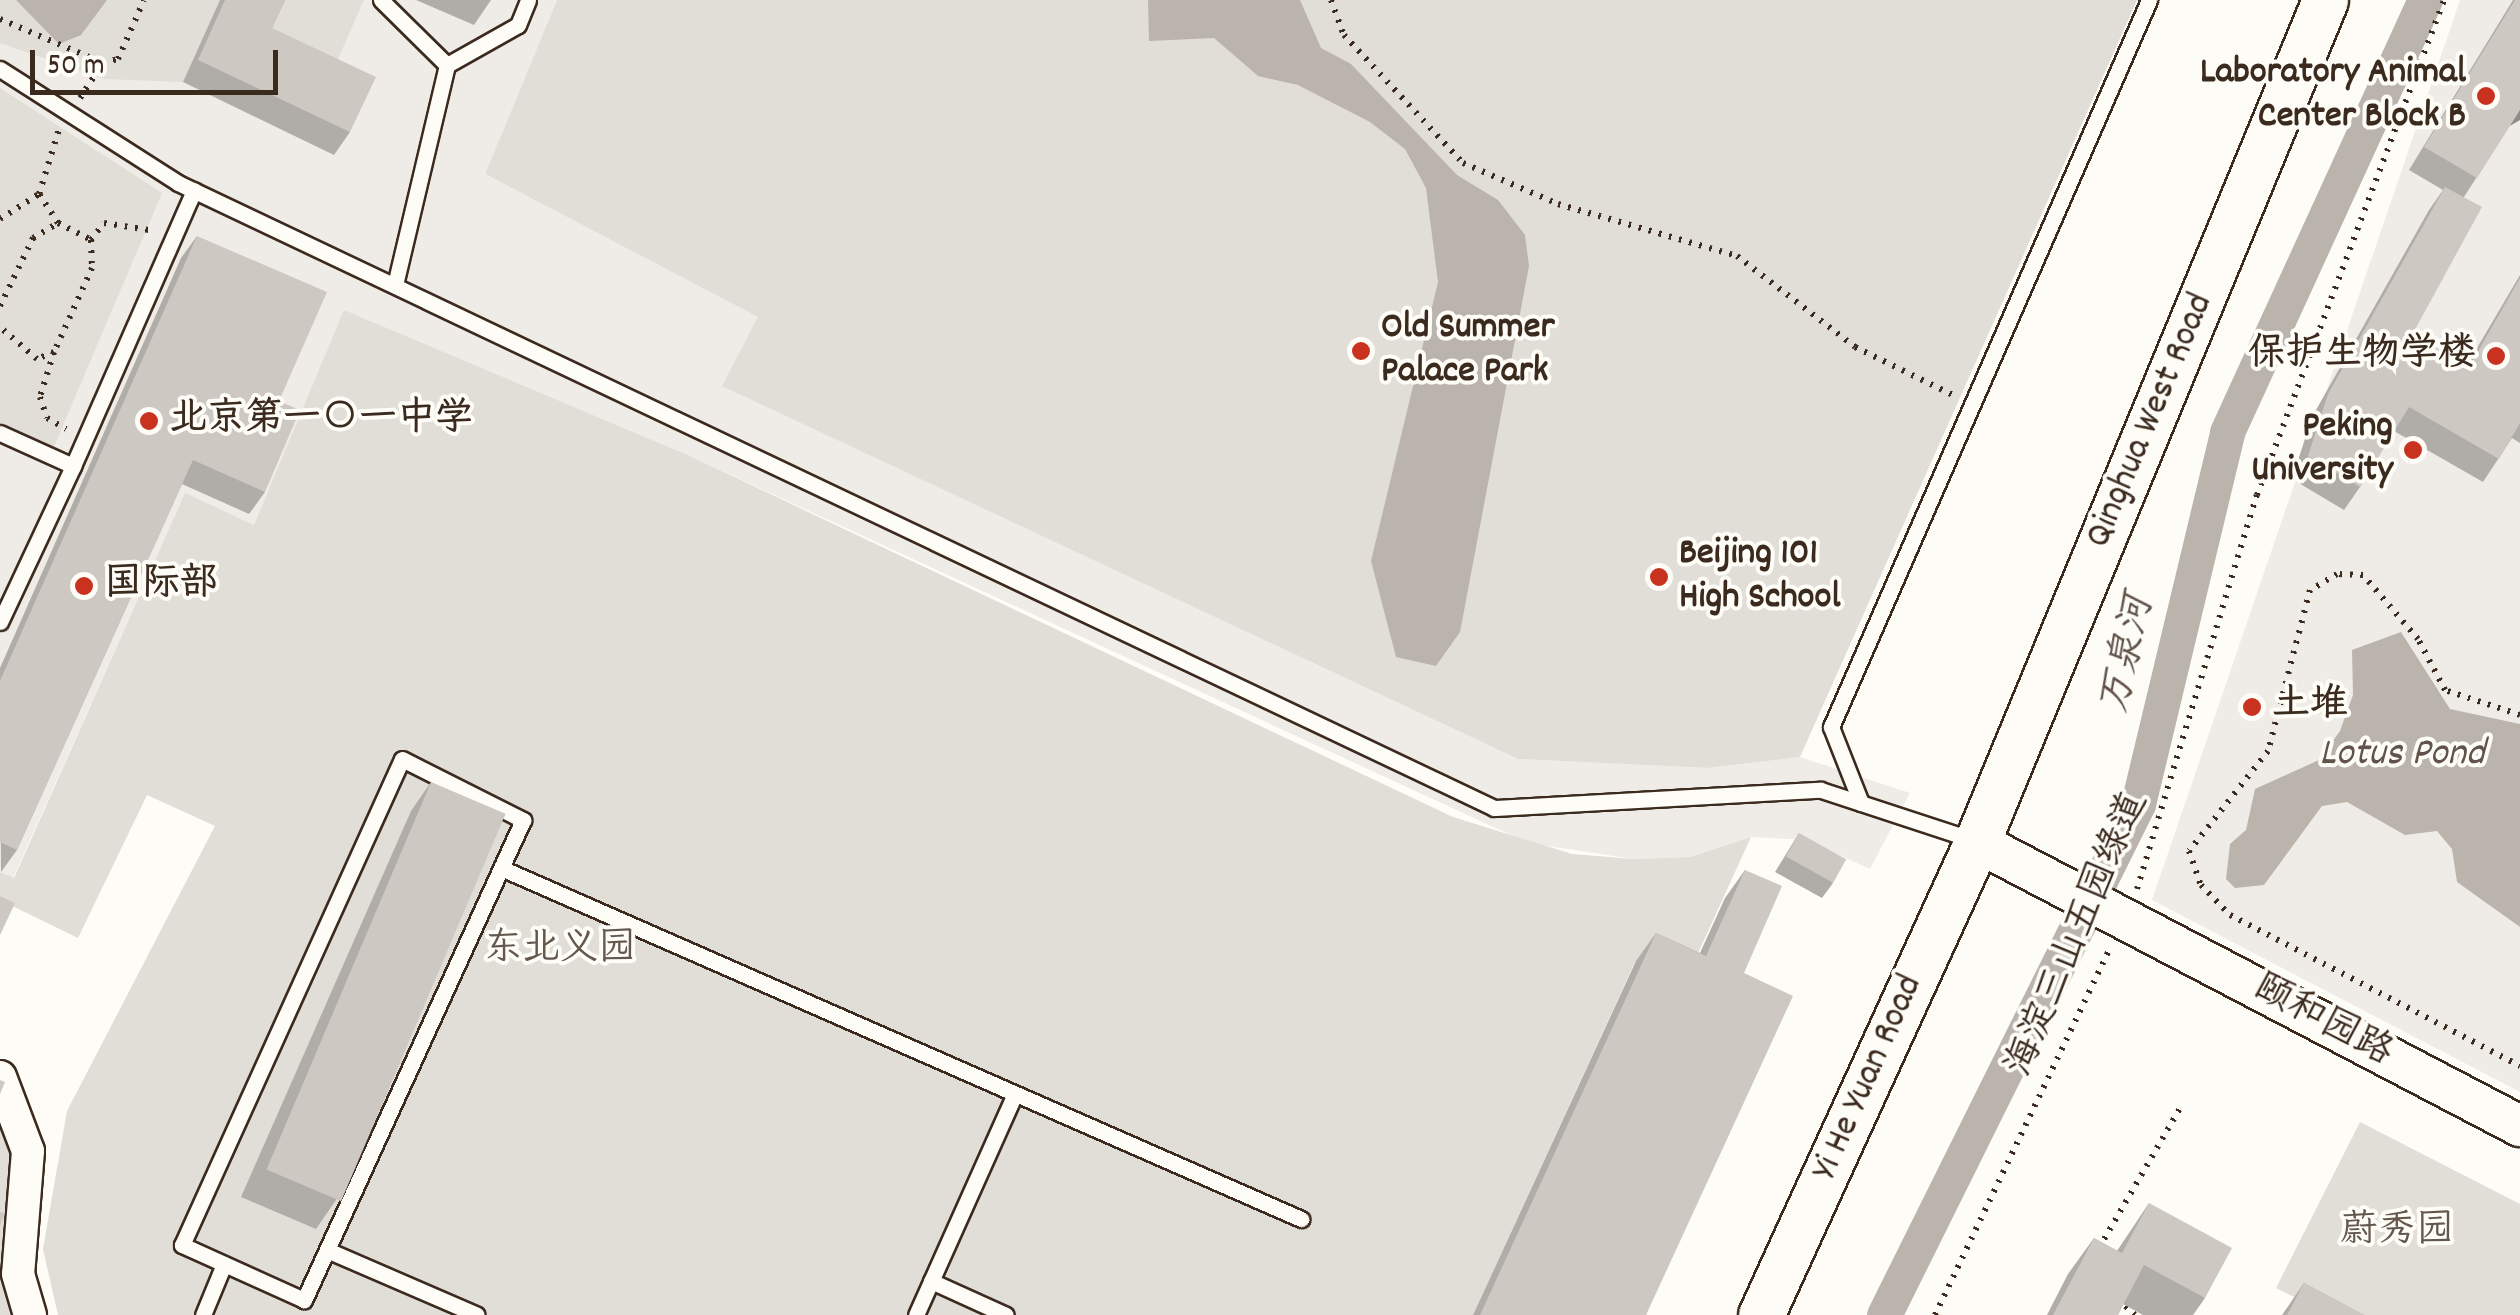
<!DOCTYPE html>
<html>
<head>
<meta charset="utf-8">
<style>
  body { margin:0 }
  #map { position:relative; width:2520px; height:1315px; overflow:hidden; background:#fdfcf7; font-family:Dekko,"LXGW WenKai TC",sans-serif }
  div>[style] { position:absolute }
  .built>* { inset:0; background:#efece7 }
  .green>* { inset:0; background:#e1ded7 }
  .water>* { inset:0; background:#bbb4ad }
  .canal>* { height:35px; margin:-17.5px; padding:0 17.5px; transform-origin:17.5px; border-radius:17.5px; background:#bbb4ad }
  .path>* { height:6px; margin-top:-3px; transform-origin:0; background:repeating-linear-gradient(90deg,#3b2a1e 0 2.5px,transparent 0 10.5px) }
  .roads { filter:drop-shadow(2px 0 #3b2a1e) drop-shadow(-2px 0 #3b2a1e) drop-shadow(0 2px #3b2a1e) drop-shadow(0 -2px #3b2a1e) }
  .service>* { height:15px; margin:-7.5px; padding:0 7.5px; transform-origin:7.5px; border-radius:7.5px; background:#fdfcf7 }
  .minor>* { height:32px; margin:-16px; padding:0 16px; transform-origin:16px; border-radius:16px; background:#fdfcf7 }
  .tertiary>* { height:40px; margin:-20px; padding:0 20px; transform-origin:20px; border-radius:20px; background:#fdfcf7 }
  .secondary>* { height:45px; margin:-22.5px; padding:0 22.5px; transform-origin:22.5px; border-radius:22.5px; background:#fdfcf7 }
  .wall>* { inset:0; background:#b0aca7 }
  .shaded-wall>* { inset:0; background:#908c88 }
  .building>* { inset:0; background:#cdc8c2; transform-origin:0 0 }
  .dots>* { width:28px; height:28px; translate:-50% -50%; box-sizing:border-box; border:5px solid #fdfcf7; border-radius:50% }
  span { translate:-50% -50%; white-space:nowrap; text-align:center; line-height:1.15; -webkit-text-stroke:8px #fdfcf7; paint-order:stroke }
  .poi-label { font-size:38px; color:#3b2a1e; font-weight:700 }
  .right { translate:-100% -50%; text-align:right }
  .left { translate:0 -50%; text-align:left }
  .street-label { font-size:38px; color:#3b2a1e }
  .park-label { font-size:38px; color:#64574c }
  .water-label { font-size:40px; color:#615349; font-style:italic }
  .scale { position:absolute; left:30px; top:50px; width:248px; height:45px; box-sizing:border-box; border:5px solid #3b2a1e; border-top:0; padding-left:12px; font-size:30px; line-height:35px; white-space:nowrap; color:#3b2a1e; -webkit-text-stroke:8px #fdfcf7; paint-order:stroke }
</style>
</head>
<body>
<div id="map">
  <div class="built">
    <div style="clip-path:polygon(0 0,557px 0,485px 174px,759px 317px,723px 386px,1518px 759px,1708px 768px,1800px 757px,1910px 793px,1870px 869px,1807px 840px,1751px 837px,1690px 857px,1634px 859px,1528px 843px,692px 457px,254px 525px,185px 494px,13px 878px,0 872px)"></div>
    <div style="clip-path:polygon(2460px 0,2520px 0,2520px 1092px,2152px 900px)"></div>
  </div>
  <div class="green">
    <div style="clip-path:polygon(0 0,364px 0,327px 84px,209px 28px,183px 82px,104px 79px,0 43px)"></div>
    <div style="clip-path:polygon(557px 0,2137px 0,1800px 757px,1708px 768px,1518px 759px,722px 386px,758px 317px,485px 174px)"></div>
    <div style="clip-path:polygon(0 88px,162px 193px,50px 456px,0 433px)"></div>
    <div style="clip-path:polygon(344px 310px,692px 457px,1453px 817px,1572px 854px,1634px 859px,1690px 857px,1751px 837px,1684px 984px,1635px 962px,1473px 1315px,58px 1315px,43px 1249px,67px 1111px,215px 826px,147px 795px,78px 938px,0 900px,0 872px,14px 878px,185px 493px,254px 525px)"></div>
    <div style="clip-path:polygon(0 1077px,9px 1083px,30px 1315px,0 1315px)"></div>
    <div style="clip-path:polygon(2360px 1122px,2520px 1204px,2520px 1315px,2330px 1315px,2276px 1288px)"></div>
  </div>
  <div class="water">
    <div style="clip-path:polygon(16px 0,107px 0,81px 35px,59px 44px)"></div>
    <div style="clip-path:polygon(1148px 0,1300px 0,1321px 48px,1351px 64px,1457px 175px,1498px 200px,1525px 235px,1529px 266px,1460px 632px,1436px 666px,1396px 657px,1371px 561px,1438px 282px,1426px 188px,1405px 149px,1370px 122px,1298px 85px,1258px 76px,1214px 38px,1149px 41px)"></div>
    <div style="clip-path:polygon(2401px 632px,2450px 709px,2520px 724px,2520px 927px,2457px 882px,2452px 849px,2437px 831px,2405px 835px,2347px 802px,2322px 806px,2264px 885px,2235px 888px,2226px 879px,2230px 844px,2246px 830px,2255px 789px,2319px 760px,2340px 731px,2353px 695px,2352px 650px)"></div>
  </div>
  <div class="canal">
    <div style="left:1884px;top:1315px;width:571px;rotate:-63.57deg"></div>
    <div style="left:2138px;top:804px;width:382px;rotate:-76.5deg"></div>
    <div style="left:2227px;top:432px;width:475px;rotate:-65.4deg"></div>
  </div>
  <div class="path">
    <div style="left:1331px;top:0;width:37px;rotate:70deg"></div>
    <div style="left:1344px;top:35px;width:175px;rotate:47.1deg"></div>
    <div style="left:1463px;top:163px;width:103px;rotate:23.3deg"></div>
    <div style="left:1558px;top:204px;width:186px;rotate:16.2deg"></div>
    <div style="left:1737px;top:256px;width:149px;rotate:37.6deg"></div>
    <div style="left:1855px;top:347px;width:109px;rotate:26.1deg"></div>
    <div style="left:0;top:19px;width:112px;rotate:23.1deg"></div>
    <div style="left:103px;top:63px;width:16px;rotate:-15deg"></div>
    <div style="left:118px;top:59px;width:64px;rotate:-66.2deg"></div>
    <div style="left:80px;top:98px;width:42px;rotate:-56.7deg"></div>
    <div style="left:0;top:219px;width:46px;rotate:-32.7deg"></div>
    <div style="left:58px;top:223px;width:35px;rotate:-123deg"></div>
    <div style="left:39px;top:194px;width:68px;rotate:-72.9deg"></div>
    <div style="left:91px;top:240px;width:21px;rotate:-53deg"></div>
    <div style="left:104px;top:223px;width:52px;rotate:8.9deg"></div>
    <div style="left:0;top:306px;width:76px;rotate:-64.1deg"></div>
    <div style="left:33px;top:238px;width:29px;rotate:-31deg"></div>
    <div style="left:58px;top:223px;width:37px;rotate:27deg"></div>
    <div style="left:91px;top:240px;width:28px;rotate:88deg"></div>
    <div style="left:92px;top:268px;width:92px;rotate:114.3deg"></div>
    <div style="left:54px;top:352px;width:18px;rotate:158deg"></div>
    <div style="left:37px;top:359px;width:49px;rotate:-139.1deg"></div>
    <div style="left:54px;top:352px;width:47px;rotate:107.3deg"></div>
    <div style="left:40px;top:397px;width:22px;rotate:72deg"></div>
    <div style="left:47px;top:418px;width:22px;rotate:30deg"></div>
    <div style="left:2520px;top:715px;width:79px;rotate:-161.6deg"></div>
    <div style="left:2445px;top:690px;width:58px;rotate:-117.9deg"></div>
    <div style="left:2418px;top:639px;width:84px;rotate:-130.7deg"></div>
    <div style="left:2363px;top:575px;width:26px;rotate:-178deg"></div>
    <div style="left:2337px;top:574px;width:31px;rotate:149deg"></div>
    <div style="left:2310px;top:590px;width:166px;rotate:104.6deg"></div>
    <div style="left:2268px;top:751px;width:127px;rotate:128.3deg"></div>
    <div style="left:2189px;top:851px;width:36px;rotate:71deg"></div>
    <div style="left:2201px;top:885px;width:42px;rotate:46deg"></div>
    <div style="left:2230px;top:915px;width:327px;rotate:27.5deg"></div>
    <div style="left:2137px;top:889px;width:412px;rotate:-73.1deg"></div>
    <div style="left:2257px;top:495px;width:529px;rotate:-69.3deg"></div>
    <div style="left:2099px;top:1248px;width:162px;rotate:-59.9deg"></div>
    <div style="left:2118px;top:1299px;width:23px;rotate:43deg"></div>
    <div style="left:1935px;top:1315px;width:403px;rotate:-64.5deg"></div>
  </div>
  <div class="roads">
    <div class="service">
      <div style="left:381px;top:0;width:93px;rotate:44.6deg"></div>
      <div style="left:447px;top:65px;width:226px;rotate:103.3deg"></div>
      <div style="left:447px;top:65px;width:81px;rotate:-29.4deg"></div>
      <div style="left:518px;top:25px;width:27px;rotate:-68deg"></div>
      <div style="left:0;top:69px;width:211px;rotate:32.6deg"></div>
      <div style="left:178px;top:183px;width:1457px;rotate:25.4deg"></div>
      <div style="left:1494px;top:808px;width:327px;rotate:-3.2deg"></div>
      <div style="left:1821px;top:790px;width:160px;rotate:18.2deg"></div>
      <div style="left:0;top:433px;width:80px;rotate:24.3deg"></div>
      <div style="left:73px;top:466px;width:301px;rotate:-66.3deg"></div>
      <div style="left:0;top:622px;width:172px;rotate:-64.9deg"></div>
      <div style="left:402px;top:759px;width:136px;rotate:26.8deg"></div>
      <div style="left:523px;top:820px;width:528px;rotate:114.52deg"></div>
      <div style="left:304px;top:1300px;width:134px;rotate:-155.7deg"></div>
      <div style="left:182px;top:1245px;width:533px;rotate:-65.64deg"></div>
      <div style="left:1861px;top:803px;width:82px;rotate:-111.5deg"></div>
      <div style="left:1831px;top:727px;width:794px;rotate:-66.37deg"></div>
      <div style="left:501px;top:868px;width:874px;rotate:23.69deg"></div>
      <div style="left:327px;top:1250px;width:163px;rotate:23.4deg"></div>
      <div style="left:931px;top:1281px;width:82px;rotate:24.4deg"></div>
      <div style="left:203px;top:1315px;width:55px;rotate:-67.6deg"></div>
      <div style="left:916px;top:1315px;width:242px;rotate:-65.9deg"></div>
    </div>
    <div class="minor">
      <div style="left:0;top:1077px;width:79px;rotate:69.3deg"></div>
      <div style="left:28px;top:1151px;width:123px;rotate:94.6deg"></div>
      <div style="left:18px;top:1274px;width:43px;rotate:73.7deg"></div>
    </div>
    <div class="tertiary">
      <div style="left:1977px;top:842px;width:613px;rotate:27.61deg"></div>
    </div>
    <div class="secondary">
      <div style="left:1761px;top:1315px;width:520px;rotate:-65.46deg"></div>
      <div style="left:1977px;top:842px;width:911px;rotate:-67.54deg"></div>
    </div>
  </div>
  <div class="wall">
    <div style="clip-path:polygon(220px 0,285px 0,272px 28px,350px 132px,334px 155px,183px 82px)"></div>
    <div style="clip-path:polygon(416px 0,491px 0,474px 25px)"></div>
    <div style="clip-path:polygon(2513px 0,2520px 0,2510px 125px,2464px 197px,2412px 335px,2467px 365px,2520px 275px,2520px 443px,2512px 438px,2483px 482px,2394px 431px,2360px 487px,2344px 510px,2292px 479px,2312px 417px,2429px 210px,2443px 190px,2409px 170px)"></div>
    <div style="clip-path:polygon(197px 236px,265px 492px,249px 514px,182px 484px,17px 850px,1px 872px,0 668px,181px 258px)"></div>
    <div style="clip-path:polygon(431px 782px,336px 1200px,316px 1229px,241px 1197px,411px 811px)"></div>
    <div style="clip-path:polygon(1799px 833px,1833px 883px,1822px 898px,1775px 872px)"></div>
    <div style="clip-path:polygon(1745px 870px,1744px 973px,1646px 1315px,1473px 1315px,1636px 961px,1656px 933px,1700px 953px,1725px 898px)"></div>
    <div style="clip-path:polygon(2149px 1203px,2205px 1298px,2193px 1315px,2143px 1315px,2123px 1304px,2118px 1315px,2047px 1315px,2068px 1274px,2094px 1238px,2117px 1251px)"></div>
    <div style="clip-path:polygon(2304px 1283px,2364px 1315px,2282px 1315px)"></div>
  </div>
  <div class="shaded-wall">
    <div style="clip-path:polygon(2520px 109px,2520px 120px,2508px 127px)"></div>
  </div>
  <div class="building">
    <div style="clip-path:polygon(225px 0,285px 0,272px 28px,376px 77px,350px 132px,198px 60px)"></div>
    <div style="clip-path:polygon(2515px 0,2520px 0,2520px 110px,2477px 178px,2424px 147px)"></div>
    <div style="clip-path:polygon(2445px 187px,2482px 207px,2412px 335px,2469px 367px,2520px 278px,2520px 423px,2499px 459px,2409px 407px,2360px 487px,2308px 456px,2328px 394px)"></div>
    <div style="clip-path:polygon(197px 236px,327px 292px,279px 401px,300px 410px,265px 492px,193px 460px,17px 850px,0 842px,0 681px)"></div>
    <div style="left:431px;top:782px;width:81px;height:421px;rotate:23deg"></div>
    <div style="left:1799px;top:833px;width:54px;height:27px;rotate:29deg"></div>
    <div style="clip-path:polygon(1745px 870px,1782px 886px,1744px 973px,1793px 996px,1646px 1315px,1480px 1315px,1656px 933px,1706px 956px)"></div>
    <div style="clip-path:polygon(0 896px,15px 903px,0 935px)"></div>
    <div style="clip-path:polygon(0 1080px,5px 1082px,0 1094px)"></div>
    <div style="clip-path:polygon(2149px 1203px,2232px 1248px,2205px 1298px,2144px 1265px,2118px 1315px,2053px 1315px,2094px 1238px,2122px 1253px)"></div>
    <div style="clip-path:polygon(0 1212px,5px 1213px,0 1226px)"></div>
    <div style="clip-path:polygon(2304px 1283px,2364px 1315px,2287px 1315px)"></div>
  </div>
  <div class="dots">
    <div style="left:2486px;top:96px;background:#c8321e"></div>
    <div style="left:1361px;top:351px;background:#c8321e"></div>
    <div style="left:2496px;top:356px;background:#c8321e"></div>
    <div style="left:149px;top:421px;background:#c8321e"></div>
    <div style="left:2413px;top:450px;background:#c8321e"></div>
    <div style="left:1659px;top:577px;background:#c8321e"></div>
    <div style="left:84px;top:586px;background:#c8321e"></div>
    <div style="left:2252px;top:707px;background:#c8321e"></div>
  </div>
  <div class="poi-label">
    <span class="right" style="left:2466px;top:96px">Laboratory Animal<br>Center Block B</span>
    <span class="left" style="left:1381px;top:351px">Old Summer<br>Palace Park</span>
    <span class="right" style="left:2476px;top:356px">保护生物学楼</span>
    <span class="left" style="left:169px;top:421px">北京第一〇一中学</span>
    <span class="right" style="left:2393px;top:450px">Peking<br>University</span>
    <span class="left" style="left:1679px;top:577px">Beijing 101<br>High School</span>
    <span class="left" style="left:104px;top:586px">国际部</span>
    <span class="left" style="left:2272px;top:707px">土堆</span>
  </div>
  <div class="street-label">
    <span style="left:2151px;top:421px;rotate:-67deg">Qinghua West Road</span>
    <span style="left:2079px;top:935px;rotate:-67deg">海淀三山五园绿道</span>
    <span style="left:2322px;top:1022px;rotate:28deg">颐和园路</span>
    <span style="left:1869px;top:1078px;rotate:-66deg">Yi He Yuan Road</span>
  </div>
  <div class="park-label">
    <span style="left:560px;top:951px">东北义园</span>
    <span style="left:2397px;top:1233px">蔚秀园</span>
  </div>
  <div class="water-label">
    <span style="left:2130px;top:655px;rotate:-77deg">万泉河</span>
    <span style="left:2402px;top:756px">Lotus Pond</span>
  </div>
  <div class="scale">50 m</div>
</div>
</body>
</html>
